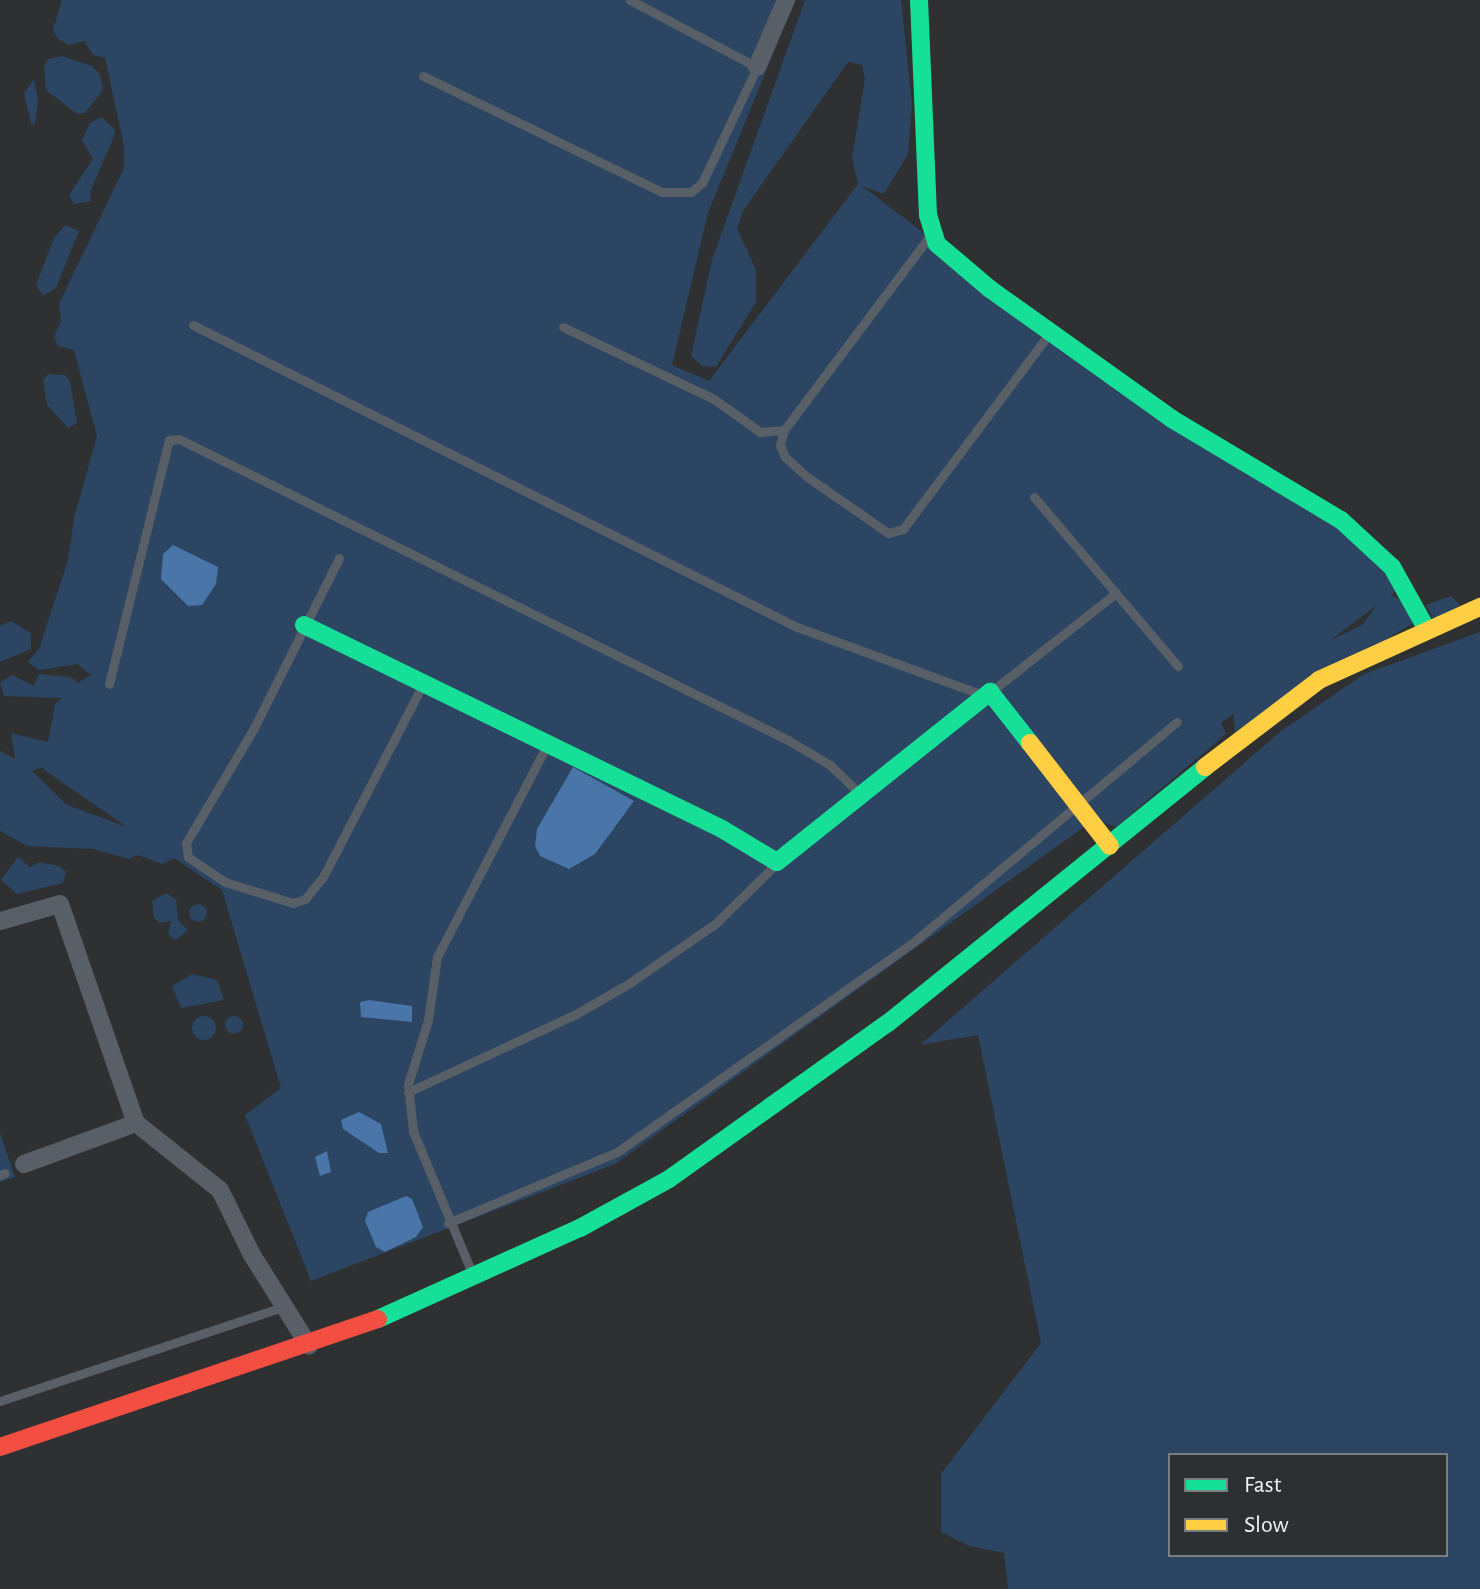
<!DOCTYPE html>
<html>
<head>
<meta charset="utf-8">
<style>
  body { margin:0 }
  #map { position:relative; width:1480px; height:1589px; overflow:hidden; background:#2e3031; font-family:"Alegreya Sans",sans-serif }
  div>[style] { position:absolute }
  .green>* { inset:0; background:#2b4562 }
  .round { border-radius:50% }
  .water>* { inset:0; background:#4975a9 }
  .lane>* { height:9px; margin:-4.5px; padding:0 4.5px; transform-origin:4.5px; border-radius:4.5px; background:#585f66 }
  .street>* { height:18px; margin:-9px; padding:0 9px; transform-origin:9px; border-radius:9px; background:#585f66 }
  .fast>* { height:18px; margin:-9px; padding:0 9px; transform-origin:9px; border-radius:9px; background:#16e098 }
  .slow>* { height:18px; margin:-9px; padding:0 9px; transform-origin:9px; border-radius:9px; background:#ffcf43 }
  .jam>* { height:18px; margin:-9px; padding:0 9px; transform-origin:9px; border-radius:9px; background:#f24e42 }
  span { translate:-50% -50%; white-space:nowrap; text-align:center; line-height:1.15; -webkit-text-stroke:7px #2d3032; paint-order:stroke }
  .legend { position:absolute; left:1168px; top:1453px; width:280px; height:104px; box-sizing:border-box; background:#2d3032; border:2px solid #7b7e80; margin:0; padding:10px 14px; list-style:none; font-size:24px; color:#f1f3f4 }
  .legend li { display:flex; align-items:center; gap:16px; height:40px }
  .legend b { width:40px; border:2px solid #7b7e80 }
</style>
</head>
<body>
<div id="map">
  <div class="green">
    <div style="clip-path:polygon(evenodd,62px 0,795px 0,708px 213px,672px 365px,709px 381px,858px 184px,852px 159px,865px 79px,862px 65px,848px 62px,743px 211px,737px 228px,756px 270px,756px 302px,716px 367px,702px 366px,691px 356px,712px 260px,805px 0,901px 0,912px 104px,908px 154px,884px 194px,862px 186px,1215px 454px,1343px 530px,1399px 588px,1391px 595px,1405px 601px,1413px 623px,1235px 732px,1233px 714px,1221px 723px,1226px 734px,1116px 827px,1095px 819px,615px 1164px,311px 1281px,245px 1115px,281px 1088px,222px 890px,174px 858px,162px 864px,138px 855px,129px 859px,93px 849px,27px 846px,0 831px,0 751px,15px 759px,11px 733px,48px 742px,55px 704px,62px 698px,4px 696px,0 683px,12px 675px,34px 686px,39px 674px,70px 677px,78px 683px,91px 675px,77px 664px,39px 670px,28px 662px,39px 649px,68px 560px,74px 518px,97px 436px,74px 350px,58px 346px,54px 337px,61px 321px,59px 304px,124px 168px,124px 146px,105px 58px,93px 55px,84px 41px,69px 45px,58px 39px,53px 30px,62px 0,1377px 605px,1362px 625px,1333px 639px,1333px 638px,1377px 605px,62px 0,44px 767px,44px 770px,127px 827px,67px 805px,32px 771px,44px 767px)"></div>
    <div style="clip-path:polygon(62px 56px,92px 66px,100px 75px,103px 90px,85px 113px,77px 114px,46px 90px,44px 66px,48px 59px)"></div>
    <div style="clip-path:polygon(34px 79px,38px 100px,35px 124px,31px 124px,24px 93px)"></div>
    <div style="clip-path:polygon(102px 117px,115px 130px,113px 139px,90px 192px,91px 201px,74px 204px,69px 195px,93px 159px,82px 140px,90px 123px)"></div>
    <div style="clip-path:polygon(65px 225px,79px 231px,56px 288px,43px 296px,36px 285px,54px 238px)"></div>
    <div style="clip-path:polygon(48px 374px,65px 375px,70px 381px,77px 423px,68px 428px,47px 405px,43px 380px)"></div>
    <div style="clip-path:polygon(1451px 596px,1460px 605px,1434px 620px,1426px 605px)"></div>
    <div style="clip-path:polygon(11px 621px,31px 633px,31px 649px,0 662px,0 626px)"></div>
    <div style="clip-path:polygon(evenodd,1480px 632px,1480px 1589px,1008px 1589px,1004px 1553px,969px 1546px,941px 1532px,941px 1474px,1041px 1343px,978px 1035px,920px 1045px,1281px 731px,1364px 674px,1480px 632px,1446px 1455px,1446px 1555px,1170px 1555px,1170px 1455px,1446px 1455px)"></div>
    <div style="clip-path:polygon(18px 857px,30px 867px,40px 862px,59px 866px,66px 872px,63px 883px,17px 894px,1px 880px)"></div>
    <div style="clip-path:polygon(166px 893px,176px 899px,178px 920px,188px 930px,176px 940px,168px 935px,171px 921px,159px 923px,154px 917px,152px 901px)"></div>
    <div class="round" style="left:189px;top:904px;width:18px;height:18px"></div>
    <div style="clip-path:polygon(192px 974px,217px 980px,224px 1000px,181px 1008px,172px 986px)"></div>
    <div class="round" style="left:225px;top:1016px;width:18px;height:18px"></div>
    <div class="round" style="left:192px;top:1016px;width:24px;height:24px"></div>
    <div style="clip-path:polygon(0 1133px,15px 1177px,0 1182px)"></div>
  </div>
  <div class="water">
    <div style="clip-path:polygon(173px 545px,218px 567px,216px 584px,202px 605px,188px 606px,161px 579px,163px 554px)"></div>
    <div style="clip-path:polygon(573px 767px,634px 801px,595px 854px,569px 869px,540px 856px,535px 846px,537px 829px)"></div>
    <div style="clip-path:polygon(369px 1000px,412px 1006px,412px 1022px,361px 1017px,360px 1002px)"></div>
    <div style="clip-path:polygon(359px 1112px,381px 1124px,388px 1153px,379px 1153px,343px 1129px,341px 1120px)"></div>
    <div style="clip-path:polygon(327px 1151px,331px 1172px,320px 1176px,315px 1157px)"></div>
    <div style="clip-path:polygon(406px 1196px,412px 1199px,423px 1227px,416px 1237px,385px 1252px,376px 1247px,365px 1221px,368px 1212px)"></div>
  </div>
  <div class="lane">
    <div style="left:423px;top:76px;width:266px;rotate:25.9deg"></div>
    <div style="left:662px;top:192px;width:29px"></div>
    <div style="left:691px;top:192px;width:14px;rotate:-39deg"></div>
    <div style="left:702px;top:183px;width:128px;rotate:-64.6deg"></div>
    <div style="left:757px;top:67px;width:144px;rotate:-152.2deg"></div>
    <div style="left:929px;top:237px;width:241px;rotate:126.9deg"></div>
    <div style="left:784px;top:430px;width:16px;rotate:105deg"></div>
    <div style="left:780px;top:445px;width:13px;rotate:67deg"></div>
    <div style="left:785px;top:457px;width:28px;rotate:42deg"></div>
    <div style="left:806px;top:476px;width:100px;rotate:34.8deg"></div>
    <div style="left:888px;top:533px;width:16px;rotate:-15deg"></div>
    <div style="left:903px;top:529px;width:242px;rotate:-53.2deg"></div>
    <div style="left:193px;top:325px;width:675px;rotate:26.57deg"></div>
    <div style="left:797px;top:627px;width:198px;rotate:20.1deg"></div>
    <div style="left:563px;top:327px;width:167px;rotate:25.5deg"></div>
    <div style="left:714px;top:399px;width:57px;rotate:35.7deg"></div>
    <div style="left:760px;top:432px;width:24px;rotate:-5deg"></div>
    <div style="left:1034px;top:497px;width:222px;rotate:49.6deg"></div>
    <div style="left:339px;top:558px;width:190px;rotate:116.6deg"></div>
    <div style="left:254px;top:728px;width:134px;rotate:120.6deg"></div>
    <div style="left:186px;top:843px;width:14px;rotate:82deg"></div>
    <div style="left:188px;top:857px;width:45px;rotate:34deg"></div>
    <div style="left:225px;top:882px;width:71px;rotate:17.2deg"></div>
    <div style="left:293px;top:903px;width:13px;rotate:-18deg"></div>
    <div style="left:305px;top:899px;width:28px;rotate:-51deg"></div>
    <div style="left:323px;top:877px;width:217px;rotate:-62.6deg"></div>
    <div style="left:109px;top:684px;width:251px;rotate:-76.2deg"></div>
    <div style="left:169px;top:440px;width:10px;rotate:-6deg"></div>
    <div style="left:179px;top:439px;width:679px;rotate:26.3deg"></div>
    <div style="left:788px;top:740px;width:49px;rotate:30.8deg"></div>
    <div style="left:830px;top:765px;width:39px;rotate:44deg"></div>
    <div style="left:993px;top:690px;width:157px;rotate:-38.3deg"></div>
    <div style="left:408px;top:1092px;width:185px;rotate:-24.9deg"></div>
    <div style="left:576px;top:1014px;width:60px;rotate:-30deg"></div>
    <div style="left:628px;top:984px;width:106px;rotate:-34.6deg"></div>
    <div style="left:715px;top:924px;width:86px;rotate:-44.5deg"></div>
    <div style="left:0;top:1175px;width:5px;rotate:-22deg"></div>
    <div style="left:448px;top:1223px;width:183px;rotate:-22.8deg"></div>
    <div style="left:617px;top:1152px;width:367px;rotate:-35.3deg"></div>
    <div style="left:916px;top:940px;width:340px;rotate:-39.9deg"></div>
    <div style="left:472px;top:1273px;width:154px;rotate:-112.6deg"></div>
    <div style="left:413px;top:1131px;width:47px;rotate:-96.1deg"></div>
    <div style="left:408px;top:1084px;width:67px;rotate:-72.6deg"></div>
    <div style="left:428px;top:1020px;width:64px;rotate:-81.9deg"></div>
    <div style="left:437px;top:957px;width:237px;rotate:-62.6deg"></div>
    <div style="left:0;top:1401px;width:297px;rotate:-18.4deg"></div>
  </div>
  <div class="street">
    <div style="left:757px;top:67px;width:73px;rotate:-66.6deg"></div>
    <div style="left:0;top:921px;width:62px;rotate:-15.8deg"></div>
    <div style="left:60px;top:904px;width:232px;rotate:70.9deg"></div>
    <div style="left:136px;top:1123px;width:107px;rotate:38.6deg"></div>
    <div style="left:220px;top:1190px;width:72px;rotate:63.8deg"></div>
    <div style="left:252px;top:1255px;width:107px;rotate:57.9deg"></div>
    <div style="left:24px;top:1164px;width:119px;rotate:-20.1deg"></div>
  </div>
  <div class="fast">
    <div style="left:919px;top:0;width:215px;rotate:87.6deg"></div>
    <div style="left:928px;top:215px;width:30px;rotate:73deg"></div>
    <div style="left:937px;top:244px;width:70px;rotate:40.3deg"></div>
    <div style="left:990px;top:289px;width:224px;rotate:35.5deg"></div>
    <div style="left:1172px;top:419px;width:197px;rotate:30.9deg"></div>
    <div style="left:1341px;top:520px;width:69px;rotate:42.7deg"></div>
    <div style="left:1392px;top:567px;width:70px;rotate:60.9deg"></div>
    <div style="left:304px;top:625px;width:465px;rotate:26deg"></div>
    <div style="left:722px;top:829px;width:64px;rotate:31deg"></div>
    <div style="left:777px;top:862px;width:273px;rotate:-38.6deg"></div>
    <div style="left:990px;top:692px;width:65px;rotate:51.9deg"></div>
    <div style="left:378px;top:1319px;width:222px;rotate:-24.3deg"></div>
    <div style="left:580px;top:1228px;width:102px;rotate:-28.8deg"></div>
    <div style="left:669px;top:1179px;width:269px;rotate:-35.5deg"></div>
    <div style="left:888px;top:1023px;width:407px;rotate:-38.9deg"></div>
  </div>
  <div class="slow">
    <div style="left:1030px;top:743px;width:130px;rotate:52.2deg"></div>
    <div style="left:1205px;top:767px;width:143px;rotate:-37.3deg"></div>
    <div style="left:1319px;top:680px;width:177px;rotate:-24.4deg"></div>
  </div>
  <div class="jam">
    <div style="left:0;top:1447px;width:399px;rotate:-18.7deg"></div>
  </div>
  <ul class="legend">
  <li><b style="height:10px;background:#16e098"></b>Fast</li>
  <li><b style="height:10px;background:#ffcf43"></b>Slow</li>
  </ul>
</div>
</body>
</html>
